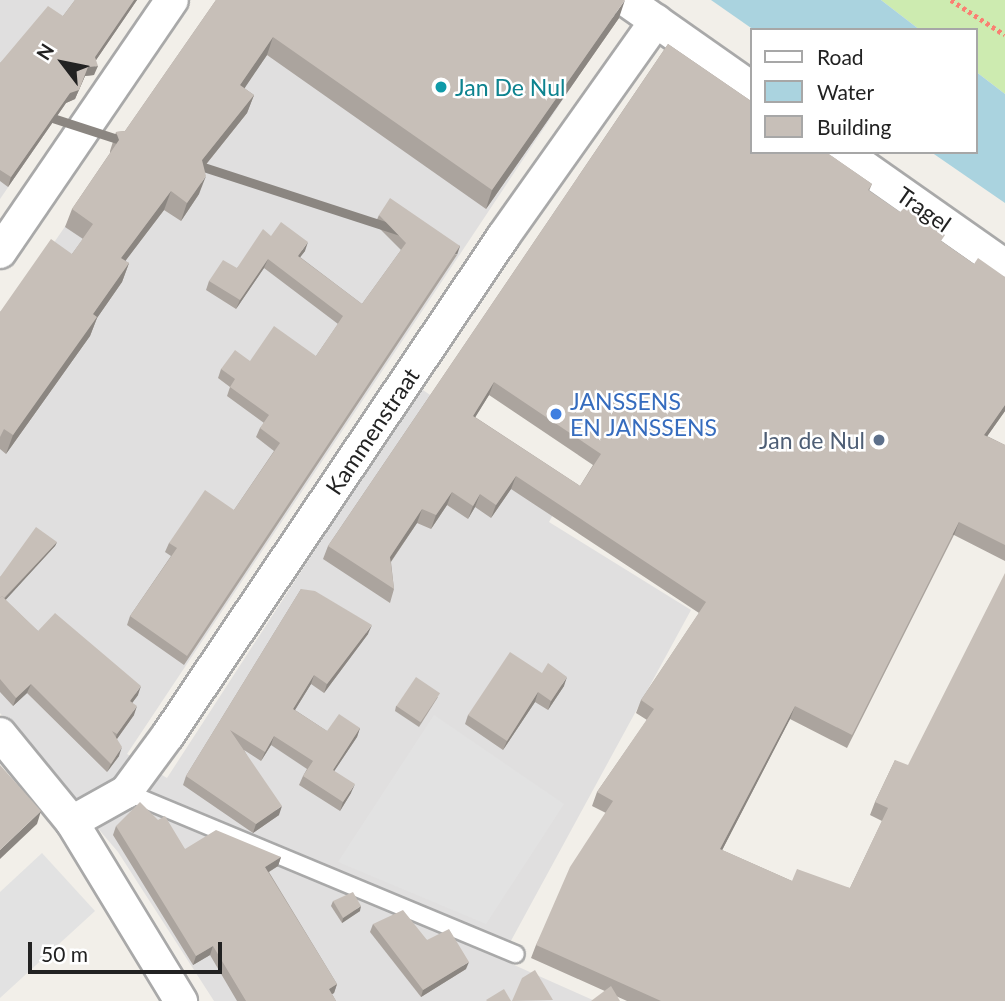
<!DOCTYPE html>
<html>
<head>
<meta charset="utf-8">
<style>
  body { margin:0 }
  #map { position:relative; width:1005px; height:1001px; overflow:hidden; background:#f2efe9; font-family:Lato,sans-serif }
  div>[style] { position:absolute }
  .residential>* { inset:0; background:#e0dfdf }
  .grass>* { inset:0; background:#cdebb0 }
  .parking>* { inset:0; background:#e2e2e2 }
  .water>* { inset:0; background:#aad3df }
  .path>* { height:4.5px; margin-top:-2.25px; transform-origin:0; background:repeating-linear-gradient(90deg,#fa8072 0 3.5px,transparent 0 7px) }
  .roads { filter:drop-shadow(2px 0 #a9a9a9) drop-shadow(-2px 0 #a9a9a9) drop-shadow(0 2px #a9a9a9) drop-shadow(0 -2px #a9a9a9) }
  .lane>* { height:16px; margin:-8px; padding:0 8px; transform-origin:8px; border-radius:8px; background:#fff }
  .street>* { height:32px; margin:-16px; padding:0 16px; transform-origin:16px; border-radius:16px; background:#fff }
  .wall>* { inset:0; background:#aba49e }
  .shaded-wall>* { inset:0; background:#8b8681; transform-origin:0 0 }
  .building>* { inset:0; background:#c7bfb8; transform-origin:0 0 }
  .dots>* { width:19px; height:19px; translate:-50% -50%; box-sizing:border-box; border:4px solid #fff; border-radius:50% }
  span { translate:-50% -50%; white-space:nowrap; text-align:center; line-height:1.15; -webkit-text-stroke:5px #fff; paint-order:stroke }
  .culture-label { font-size:23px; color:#0d838f }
  .left { translate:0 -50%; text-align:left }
  .street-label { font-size:23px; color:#222 }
  .shop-label { font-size:23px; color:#366cbe }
  .service-label { font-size:23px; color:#4e5e75 }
  .right { translate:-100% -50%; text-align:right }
  .legend { position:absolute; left:750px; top:28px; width:228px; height:126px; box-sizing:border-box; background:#fff; border:2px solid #a7a7a7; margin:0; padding:9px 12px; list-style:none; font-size:21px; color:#222 }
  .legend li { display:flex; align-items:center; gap:14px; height:35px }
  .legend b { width:35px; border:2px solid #a7a7a7 }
  .north { position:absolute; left:28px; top:28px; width:70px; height:70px; -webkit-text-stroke:5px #fff; paint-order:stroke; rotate:302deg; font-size:19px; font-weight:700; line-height:28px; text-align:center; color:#222 }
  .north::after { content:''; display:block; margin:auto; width:24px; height:32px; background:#222; clip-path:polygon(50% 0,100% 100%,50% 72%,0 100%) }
  .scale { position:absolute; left:28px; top:942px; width:194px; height:32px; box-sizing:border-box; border:4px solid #222; border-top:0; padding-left:9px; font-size:21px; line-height:24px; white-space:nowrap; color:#222; -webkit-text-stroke:5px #fff; paint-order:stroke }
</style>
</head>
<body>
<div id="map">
  <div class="residential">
    <div style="clip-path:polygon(0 0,137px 0,0 199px)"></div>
    <div style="clip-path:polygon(221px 0,593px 0,618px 17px,127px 754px,167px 778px,420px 388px,567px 489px,549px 522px,691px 610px,501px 959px,595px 1001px,214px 1001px,118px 852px,0 713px,0 321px)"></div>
  </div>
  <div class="grass">
    <div style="clip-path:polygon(881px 0,1005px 0,1005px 94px,975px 71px,975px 30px,920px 30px)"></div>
  </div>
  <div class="parking">
    <div style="clip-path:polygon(434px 715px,564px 804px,486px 924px,338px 862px)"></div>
    <div style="clip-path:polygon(42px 853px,95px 911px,0 998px,0 892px)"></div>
  </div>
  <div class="water">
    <div style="clip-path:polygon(711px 0,881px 0,920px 30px,754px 30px)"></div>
    <div style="clip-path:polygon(975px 71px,1005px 94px,1005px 203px,931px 152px,975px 152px)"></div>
  </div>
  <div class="path">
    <div style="left:951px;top:0;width:64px;rotate:32.9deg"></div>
  </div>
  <div class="roads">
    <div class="lane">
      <div style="left:126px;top:792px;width:422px;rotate:22.6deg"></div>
    </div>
    <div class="street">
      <div style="left:626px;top:0;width:153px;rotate:35.1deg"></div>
      <div style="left:843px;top:152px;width:198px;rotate:35.1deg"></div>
      <div style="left:0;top:252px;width:305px;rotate:-55.7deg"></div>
      <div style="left:0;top:734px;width:114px;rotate:50.7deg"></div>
      <div style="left:72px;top:822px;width:210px;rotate:58.7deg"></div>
      <div style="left:72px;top:822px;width:62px;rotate:-29.1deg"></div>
      <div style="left:126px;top:792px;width:71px;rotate:-53.6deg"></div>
      <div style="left:168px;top:735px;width:600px;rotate:-56.07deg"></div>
      <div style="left:503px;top:237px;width:265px;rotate:-54.7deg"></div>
    </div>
  </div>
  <div class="wall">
    <div style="clip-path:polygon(75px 0,137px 0,96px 60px,94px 75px,85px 76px,75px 99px,66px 103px,8px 187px,0 181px,0 63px,63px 16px)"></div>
    <div style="clip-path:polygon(216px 0,619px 18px,486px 209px,267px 55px,244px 88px,254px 95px,247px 113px,204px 167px,199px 194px,181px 221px,164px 210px,141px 240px,125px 261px,129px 263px,122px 282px,97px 318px,90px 336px,6px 454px,0 449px,0 312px,72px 254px,83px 239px,65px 227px,72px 209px,110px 153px,110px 151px,116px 132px,125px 131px)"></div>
    <div style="clip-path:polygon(evenodd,668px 44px,872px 184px,869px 191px,974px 264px,1005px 277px,1005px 411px,987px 436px,1005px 445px,1005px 561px,954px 535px,847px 748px,790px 719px,722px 850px,792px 881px,850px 888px,882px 821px,870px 815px,875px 802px,895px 760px,1005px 1001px,627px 1001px,531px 958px,536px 945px,606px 813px,592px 806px,597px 792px,647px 720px,636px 713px,641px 700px,699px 613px,511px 489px,491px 518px,475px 507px,468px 519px,447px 505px,431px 529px,417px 523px,391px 562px,394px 589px,390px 603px,323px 559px,328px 546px,668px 44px,489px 395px,593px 465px,580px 486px,475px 417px,489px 395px)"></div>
    <div style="clip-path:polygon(379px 215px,457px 255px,184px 665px,127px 625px,130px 616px,171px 556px,165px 552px,169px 543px,234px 510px,274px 451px,256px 437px,260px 428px,264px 423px,227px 396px,230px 387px,218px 378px,221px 369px,250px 361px,316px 356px,338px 324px,264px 268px,236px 309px,206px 290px,209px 281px,237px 268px,271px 236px,305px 251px,300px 257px,362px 304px,401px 250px,375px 224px)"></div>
    <div style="clip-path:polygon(57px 542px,55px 546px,5px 600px,38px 631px,138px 695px,132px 703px,134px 715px,117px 739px,119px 756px,107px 772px,27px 693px,13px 706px,0 692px,0 577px)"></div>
    <div style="clip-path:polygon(301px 589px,368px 634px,324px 693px,311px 684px,295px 710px,327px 731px,360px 728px,357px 737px,334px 771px,351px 793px,340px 811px,299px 785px,303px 776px,307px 769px,271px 745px,261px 761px,244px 750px,279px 815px,253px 833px,183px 785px,186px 776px)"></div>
    <div style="clip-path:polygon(542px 673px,564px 686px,548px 710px,535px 702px,503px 750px,465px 724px,468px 715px)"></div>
    <div style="clip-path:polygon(438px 697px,419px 727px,395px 711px,396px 706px)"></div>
    <div style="clip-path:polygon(116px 826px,185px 849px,281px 857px,278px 866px,269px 872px,337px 984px,334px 993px,332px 994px,336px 1001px,237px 1001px,210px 955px,193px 965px,113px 835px)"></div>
    <div style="clip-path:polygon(333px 901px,360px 911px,342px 923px,331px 906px)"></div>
    <div style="clip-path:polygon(373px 924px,427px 940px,466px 969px,421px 997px,370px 932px)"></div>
  </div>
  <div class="shaded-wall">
    <div style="clip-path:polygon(134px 0,137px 0,92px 66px,95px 57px)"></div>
    <div style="clip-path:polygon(625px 0,619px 18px,486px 209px,492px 190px)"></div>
    <div style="clip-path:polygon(273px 37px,267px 55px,234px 104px,240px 85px)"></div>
    <div style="clip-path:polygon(98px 66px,94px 75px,85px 76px,75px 99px,66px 103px,8px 187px,11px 177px,88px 67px)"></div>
    <div style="clip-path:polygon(254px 95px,247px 113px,195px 178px,202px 160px)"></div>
    <div style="clip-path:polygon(206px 176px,199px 194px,181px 221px,187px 203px)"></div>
    <div style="clip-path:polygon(171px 191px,164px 210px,114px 276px,121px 258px)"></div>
    <div style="clip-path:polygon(308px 242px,305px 251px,294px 265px,298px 256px)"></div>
    <div style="left:460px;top:246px;width:9px;height:493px;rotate:108deg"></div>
    <div style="clip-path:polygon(268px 259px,264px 268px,236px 309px,240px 300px)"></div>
    <div style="clip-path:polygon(129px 263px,122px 282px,97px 318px,90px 336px,6px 454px,13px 435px,93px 314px)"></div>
    <div style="clip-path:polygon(494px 382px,489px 395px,468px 429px,473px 416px)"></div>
    <div style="clip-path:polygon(1005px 405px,1005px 411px,979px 448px,984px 435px)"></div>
    <div style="clip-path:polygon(516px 476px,511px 489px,491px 518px,496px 505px)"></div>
    <div style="clip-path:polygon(452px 492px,447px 505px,431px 529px,436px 515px)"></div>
    <div style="clip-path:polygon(480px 494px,475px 507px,468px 519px,473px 506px)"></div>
    <div style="clip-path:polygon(422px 509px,417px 523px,385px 570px,390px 557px)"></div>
    <div style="left:959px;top:522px;width:14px;height:238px;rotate:111deg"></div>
    <div style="clip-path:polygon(57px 542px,55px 546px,1px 605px,3px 600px)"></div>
    <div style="clip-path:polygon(372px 625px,368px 634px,324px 693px,327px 684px)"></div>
    <div style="clip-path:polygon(314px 675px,311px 684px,290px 718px,293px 709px)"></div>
    <div style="clip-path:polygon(567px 677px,564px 686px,548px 710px,551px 701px)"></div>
    <div style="clip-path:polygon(31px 684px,27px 693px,13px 706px,16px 698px)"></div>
    <div style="clip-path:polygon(141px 686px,138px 695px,127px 710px,130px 701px)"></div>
    <div style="clip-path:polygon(538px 692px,535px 702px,503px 750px,507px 741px)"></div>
    <div style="clip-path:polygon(137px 706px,134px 715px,114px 743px,117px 734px)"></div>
    <div style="clip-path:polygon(795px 706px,790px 719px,716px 862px,720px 849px)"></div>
    <div style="clip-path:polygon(360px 728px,357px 737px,329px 779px,333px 770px)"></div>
    <div style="clip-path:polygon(274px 736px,271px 745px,261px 761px,265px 752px)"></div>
    <div style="clip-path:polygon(122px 747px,119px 756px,107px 772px,111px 764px)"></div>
    <div style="clip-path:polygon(355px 784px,351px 793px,340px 811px,343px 802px)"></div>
    <div style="clip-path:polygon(282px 806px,279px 815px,253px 833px,256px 824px)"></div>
    <div style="clip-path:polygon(41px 811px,37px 824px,0 859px,0 850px)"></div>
    <div style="clip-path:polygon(281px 857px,278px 866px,262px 876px,265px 867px)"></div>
    <div style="clip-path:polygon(361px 906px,360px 911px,342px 923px,343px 918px)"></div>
    <div style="clip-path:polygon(213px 946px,210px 955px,193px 965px,196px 956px)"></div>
    <div style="clip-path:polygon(469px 962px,466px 969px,421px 997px,423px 990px)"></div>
    <div style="clip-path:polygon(337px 984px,334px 993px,325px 998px,329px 989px)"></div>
  </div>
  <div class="building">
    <div style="clip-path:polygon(75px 0,134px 0,95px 57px,98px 66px,88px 67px,79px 90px,70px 93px,11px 177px,0 170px,0 63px,48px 6px,63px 16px)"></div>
    <div style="clip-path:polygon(216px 0,625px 0,492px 190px,273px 37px,240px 85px,254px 95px,202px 160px,206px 176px,187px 203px,171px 191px,121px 258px,129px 263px,93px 314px,97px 317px,13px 435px,4px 429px,0 437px,0 312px,51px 239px,72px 254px,93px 224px,72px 209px,119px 140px,116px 132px,125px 131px)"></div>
    <div style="clip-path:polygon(evenodd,668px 44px,751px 101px,751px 152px,826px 152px,872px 184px,868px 190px,900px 212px,905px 207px,945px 235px,941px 241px,974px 264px,978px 258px,1005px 277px,1005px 405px,984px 435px,1005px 445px,1005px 545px,959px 522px,852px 735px,795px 706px,720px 849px,792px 881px,797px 869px,850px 888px,888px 808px,875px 802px,895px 760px,908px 765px,1005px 573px,1005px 1001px,661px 1001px,536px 945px,570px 867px,613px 801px,597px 792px,654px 709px,641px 700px,706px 602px,516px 476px,496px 505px,480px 494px,473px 506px,452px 492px,436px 515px,422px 509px,390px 557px,394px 589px,328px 546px,668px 44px,494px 382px,601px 454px,580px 486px,473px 416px,494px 382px)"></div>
    <div style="clip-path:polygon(390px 198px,460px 246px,187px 656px,130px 616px,177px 548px,169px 543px,205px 490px,234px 510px,280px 443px,260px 428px,269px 415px,230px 387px,235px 379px,221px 369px,235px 350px,250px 361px,274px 326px,316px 356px,343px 316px,268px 259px,240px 300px,209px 281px,223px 260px,237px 268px,263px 229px,271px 236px,281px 222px,308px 242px,298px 256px,362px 304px,406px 243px,379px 215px)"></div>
    <div style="clip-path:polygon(36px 527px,57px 542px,4px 598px,2px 596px,0 598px,0 577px)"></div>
    <div style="clip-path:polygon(301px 589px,315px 591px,372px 625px,327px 684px,314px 675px,293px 709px,327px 731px,339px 714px,360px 728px,333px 770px,355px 784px,343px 802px,303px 776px,313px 761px,274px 736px,265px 752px,230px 730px,282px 806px,256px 824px,186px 776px)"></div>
    <div style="clip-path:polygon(2px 596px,38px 631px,55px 613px,141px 686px,130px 701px,137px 706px,117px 734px,112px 731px,122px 747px,111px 764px,31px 684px,16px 698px,0 679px,0 598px)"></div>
    <div style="clip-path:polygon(510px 652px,542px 673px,548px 663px,567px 677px,551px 701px,538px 692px,507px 741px,468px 715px)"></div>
    <div style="left:416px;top:677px;width:29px;height:35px;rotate:34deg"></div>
    <div style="clip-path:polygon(0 765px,41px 811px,0 850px)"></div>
    <div style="clip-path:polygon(140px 802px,158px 820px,165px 816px,185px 849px,216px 830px,281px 857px,265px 867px,337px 984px,329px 989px,336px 1001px,246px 1001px,213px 946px,196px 956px,116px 826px)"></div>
    <div style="clip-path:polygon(353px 892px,361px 906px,343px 918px,333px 901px)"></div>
    <div style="clip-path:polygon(403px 910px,427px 940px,449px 929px,469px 962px,423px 990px,373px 924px)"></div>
    <div style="clip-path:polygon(535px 970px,553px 1000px,512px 1001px,522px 978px)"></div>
    <div style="clip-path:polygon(611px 986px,620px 1001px,591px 1001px)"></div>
    <div style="clip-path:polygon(504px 989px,511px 1001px,487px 1001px,486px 1000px)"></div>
  </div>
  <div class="dots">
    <div style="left:441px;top:87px;background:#0f9aa8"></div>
    <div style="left:556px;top:414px;background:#3f7fe0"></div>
    <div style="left:879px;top:440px;background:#5c6f8a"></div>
  </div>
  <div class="culture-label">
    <span class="left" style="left:455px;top:87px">Jan De Nul</span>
  </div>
  <div class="street-label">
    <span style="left:924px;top:209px;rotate:35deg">Tragel</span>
    <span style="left:372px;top:431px;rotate:-56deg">Kammenstraat</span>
  </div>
  <div class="shop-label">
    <span class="left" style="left:570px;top:414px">JANSSENS<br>EN JANSSENS</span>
  </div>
  <div class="service-label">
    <span class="right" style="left:865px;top:440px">Jan de Nul</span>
  </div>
  <ul class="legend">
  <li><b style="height:9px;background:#fff"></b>Road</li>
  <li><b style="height:19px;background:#aad3df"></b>Water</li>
  <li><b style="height:19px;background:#c7bfb8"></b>Building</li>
  </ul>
  <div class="north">N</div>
  <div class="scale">50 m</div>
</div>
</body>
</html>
